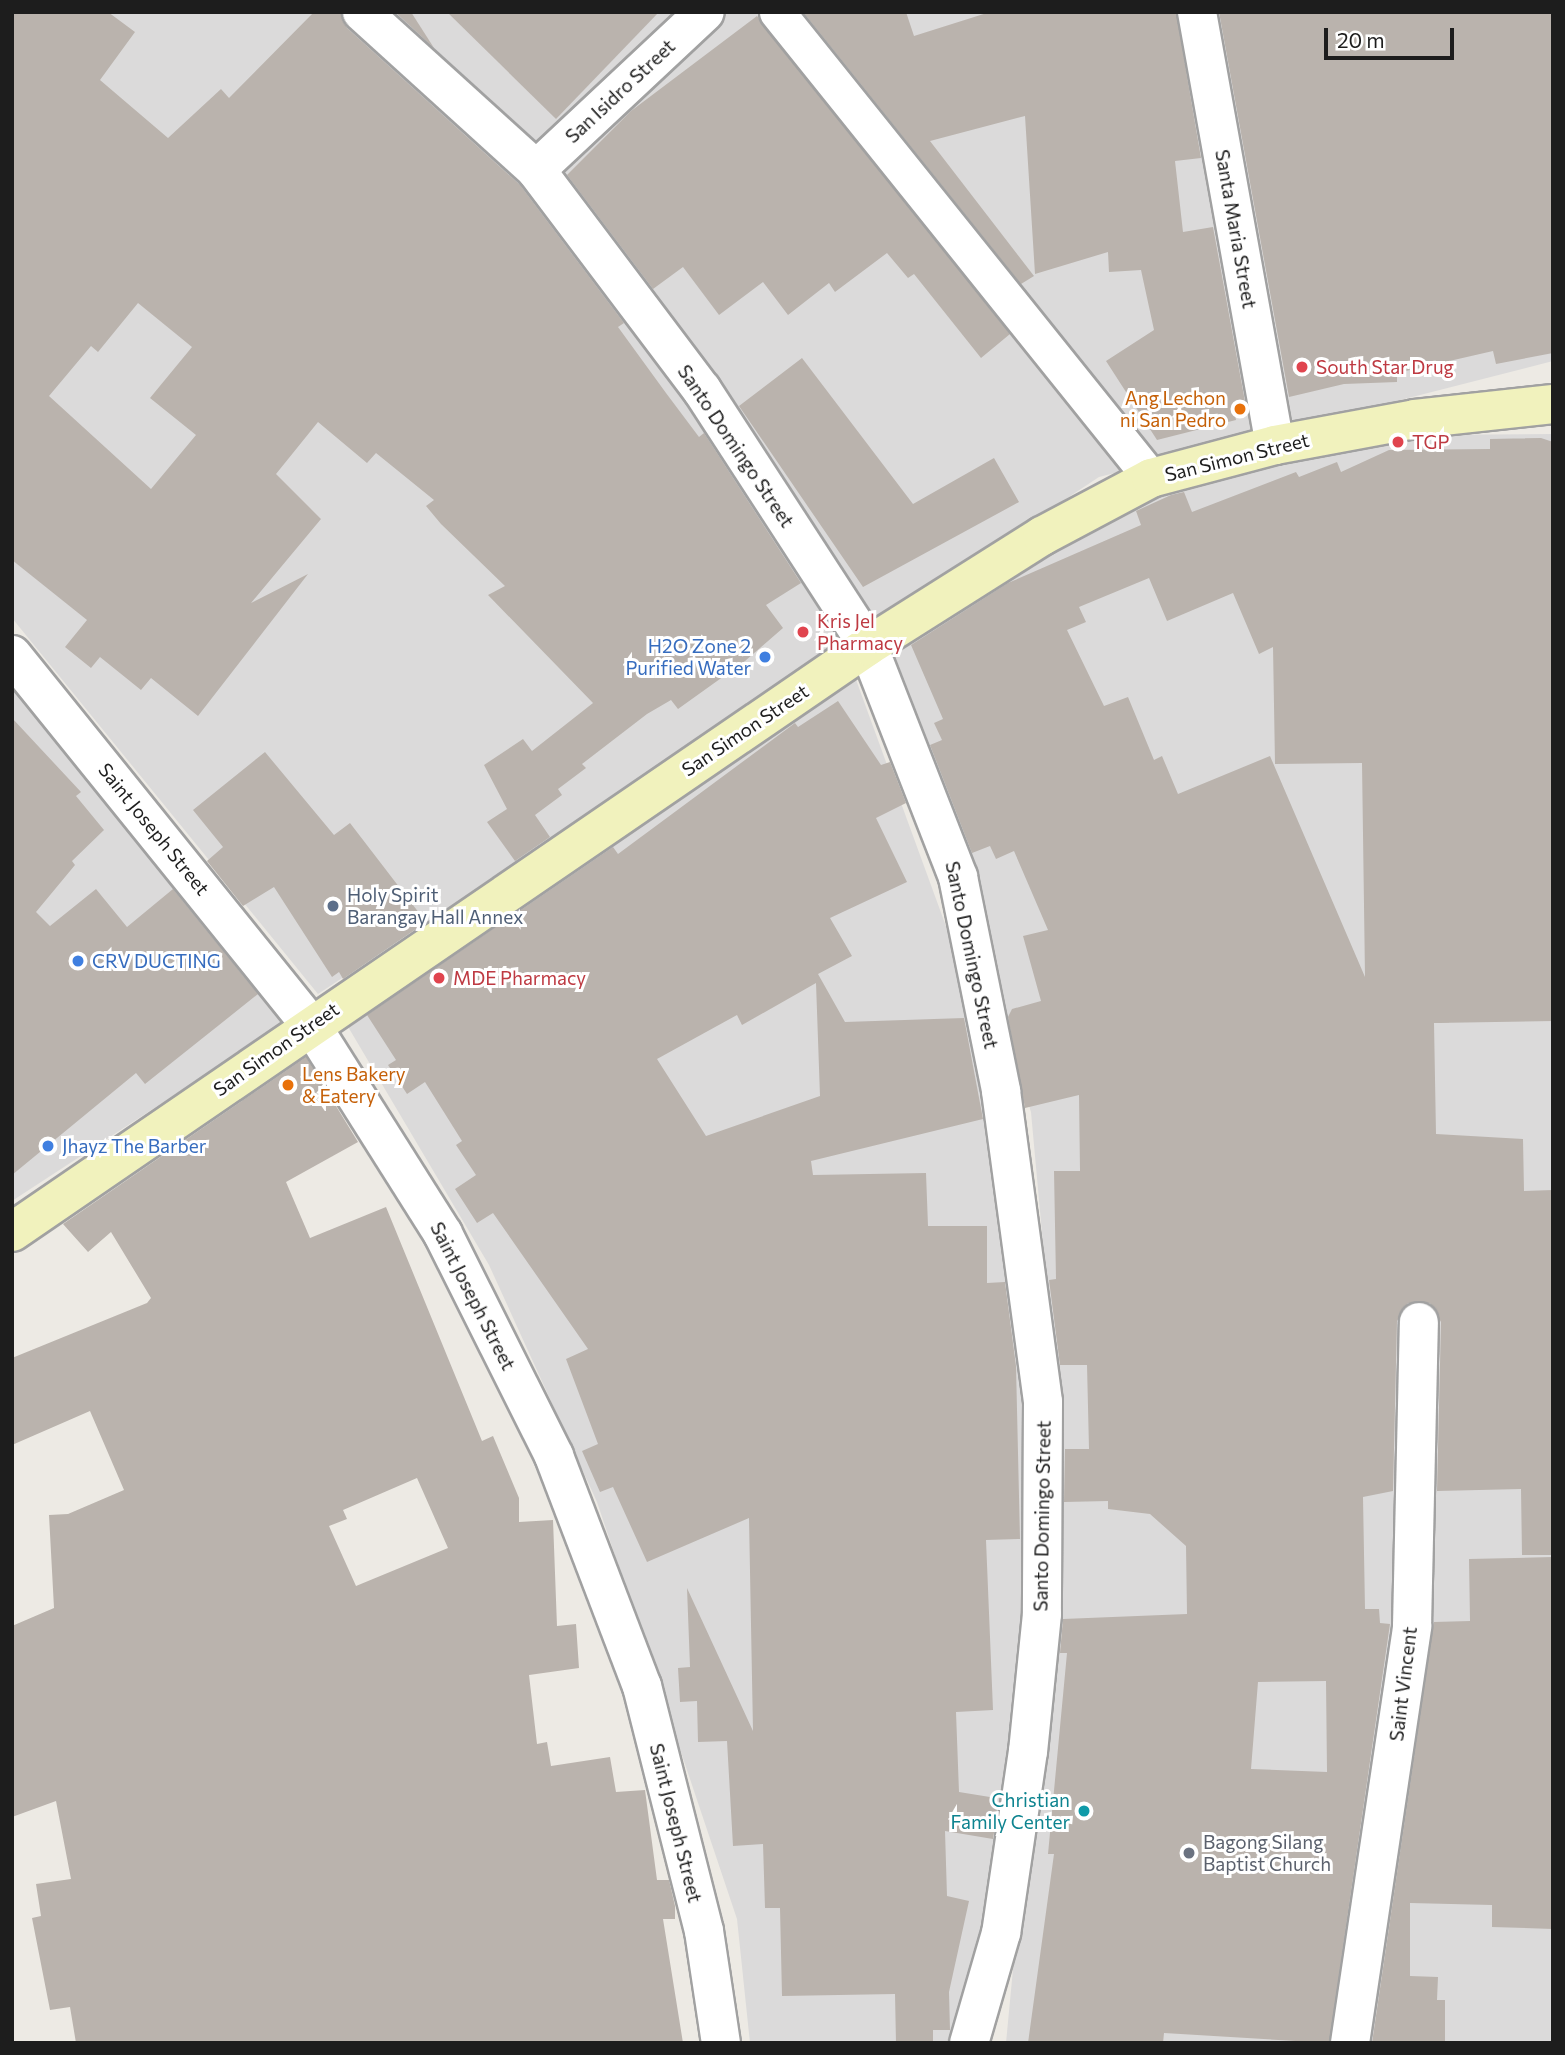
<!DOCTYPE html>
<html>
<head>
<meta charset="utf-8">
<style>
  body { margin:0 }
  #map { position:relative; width:1565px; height:2055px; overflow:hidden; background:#edeae4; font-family:Commissioner,sans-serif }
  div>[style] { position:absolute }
  .residential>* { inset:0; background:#dbdada }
  .building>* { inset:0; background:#bab3ad }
  .roads { filter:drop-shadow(2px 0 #a1a1a1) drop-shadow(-2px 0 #a1a1a1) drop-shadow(0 2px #a1a1a1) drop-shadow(0 -2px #a1a1a1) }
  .pedestrian>* { height:35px; margin:-17.5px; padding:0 17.5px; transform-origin:17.5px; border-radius:17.5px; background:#fff }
  .minor>* { height:38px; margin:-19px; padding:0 19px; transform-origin:19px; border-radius:19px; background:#fff }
  .tertiary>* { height:38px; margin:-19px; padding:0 19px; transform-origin:19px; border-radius:19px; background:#fff }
  .secondary>* { height:38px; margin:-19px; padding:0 19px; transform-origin:19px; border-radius:19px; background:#f1f2bd }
  .dots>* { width:19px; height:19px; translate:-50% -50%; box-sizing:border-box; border:4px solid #fff; border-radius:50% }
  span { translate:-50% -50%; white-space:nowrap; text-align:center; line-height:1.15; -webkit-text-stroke:6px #fff; paint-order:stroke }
  .street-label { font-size:19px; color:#1d1d1d }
  .health-label { font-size:19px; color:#be3a42 }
  .left { translate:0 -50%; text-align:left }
  .food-label { font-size:19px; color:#c56008 }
  .right { translate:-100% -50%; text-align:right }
  .shop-label { font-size:19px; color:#366cbe }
  .service-label { font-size:19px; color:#4e5e75 }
  .culture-label { font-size:19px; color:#0d838f }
  .worship-label { font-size:19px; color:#5b616d }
  .frame { position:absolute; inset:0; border:14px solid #1d1d1d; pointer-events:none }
  .scale { position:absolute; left:1324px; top:28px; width:130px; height:32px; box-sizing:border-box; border:4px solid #1d1d1d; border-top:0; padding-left:9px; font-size:21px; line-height:24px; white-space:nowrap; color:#1d1d1d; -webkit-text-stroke:5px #fff; paint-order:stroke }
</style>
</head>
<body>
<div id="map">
  <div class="residential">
    <div style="clip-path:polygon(12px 12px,1553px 12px,1553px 361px,1099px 477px,318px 994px,12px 618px)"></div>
    <div style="clip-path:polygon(1553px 434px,1553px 2043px,1006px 2043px,1062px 1453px,1031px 1112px,878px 645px,1145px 491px,1413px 435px)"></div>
    <div style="clip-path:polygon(851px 666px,978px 1014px,1042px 1395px,1013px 1845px,947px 2043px,750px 2043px,737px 1919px,597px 1502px,489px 1265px,344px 1020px)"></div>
    <div style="clip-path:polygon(12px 688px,298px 1014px,12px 1201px)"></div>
  </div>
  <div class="building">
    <div style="clip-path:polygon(evenodd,12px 12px,108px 12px,135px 32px,100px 80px,168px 138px,221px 89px,229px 98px,314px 12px,341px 12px,347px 28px,520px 185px,624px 323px,618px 327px,666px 393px,699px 437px,704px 433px,801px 583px,766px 605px,783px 628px,745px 661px,678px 709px,671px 700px,647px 714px,582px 764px,586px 768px,558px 789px,562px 795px,535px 815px,550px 837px,515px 861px,487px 822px,507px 809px,484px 765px,523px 739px,532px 751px,593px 703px,488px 595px,505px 586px,441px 524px,426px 506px,434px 500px,376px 453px,367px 463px,318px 422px,276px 474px,321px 519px,251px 603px,308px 574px,198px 716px,151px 678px,141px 690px,100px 657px,91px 668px,65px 647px,87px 620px,12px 560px,12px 12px,138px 303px,192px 347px,150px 398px,196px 435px,151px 489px,49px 396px,91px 346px,98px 352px,138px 303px)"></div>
    <div style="clip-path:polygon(395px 12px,411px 12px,434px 48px)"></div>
    <div style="clip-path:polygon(447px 12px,659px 12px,556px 119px)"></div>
    <div style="clip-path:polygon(803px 12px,906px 12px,914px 36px,990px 12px,1176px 12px,1201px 158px,1175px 161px,1183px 232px,1213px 227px,1246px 407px,1234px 410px,1236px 420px,1157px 440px,1106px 361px,1154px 330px,1141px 270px,1109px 272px,1108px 252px,1035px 274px,1025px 116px,930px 141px,1034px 276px,1021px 284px)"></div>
    <div style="clip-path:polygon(1219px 12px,1553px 12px,1553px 353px,1496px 364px,1493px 351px,1397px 373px,1397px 382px,1344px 384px,1289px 397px)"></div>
    <div style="clip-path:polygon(757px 16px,1010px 334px,981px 358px,914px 274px,908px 278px,887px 253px,835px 292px,829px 283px,788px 315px,763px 282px,719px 315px,683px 267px,653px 289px,567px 175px,631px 111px)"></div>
    <div style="clip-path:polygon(802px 358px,913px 504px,994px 458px,1019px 502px,863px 587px,739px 406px)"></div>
    <div style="clip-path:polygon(evenodd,1541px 438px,1553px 442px,1553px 1021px,1434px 1023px,1436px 1134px,1523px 1139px,1524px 1191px,1553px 1190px,1553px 1555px,1522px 1555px,1521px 1489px,1437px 1491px,1441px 1322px,1430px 1303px,1408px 1303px,1397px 1321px,1393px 1491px,1363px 1497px,1365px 1609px,1379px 1609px,1380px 1623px,1390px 1624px,1329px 2043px,1164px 2033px,1163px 2043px,1028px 2043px,1054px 1854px,1048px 1854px,1067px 1653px,1060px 1653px,1063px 1619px,1187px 1614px,1186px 1546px,1150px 1514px,1108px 1509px,1108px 1501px,1064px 1502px,1065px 1449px,1089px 1449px,1087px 1365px,1060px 1365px,1049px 1280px,1056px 1279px,1054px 1171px,1080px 1171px,1079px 1095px,1025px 1108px,1008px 1017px,1012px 1009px,1041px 1001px,1023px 936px,1048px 930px,1014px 851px,996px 859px,990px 846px,972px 853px,930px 745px,942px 740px,934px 723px,943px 719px,911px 645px,1008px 583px,1141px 525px,1136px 511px,1171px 495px,1184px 492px,1192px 512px,1296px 472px,1299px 477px,1337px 462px,1341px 472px,1389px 450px,1490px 449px,1490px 439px,1541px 438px,1149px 578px,1167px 621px,1233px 593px,1259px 654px,1273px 647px,1275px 764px,1362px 763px,1365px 977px,1270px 756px,1178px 794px,1162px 756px,1154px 760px,1128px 697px,1104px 706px,1067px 630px,1086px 622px,1079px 607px,1149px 578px,1541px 438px,1326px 1681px,1327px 1772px,1251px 1769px,1258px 1682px,1326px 1681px)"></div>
    <div style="clip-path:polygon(evenodd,838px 701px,881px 765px,890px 762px,906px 803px,876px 818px,907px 882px,830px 918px,852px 956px,818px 974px,845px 1022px,964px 1018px,983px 1119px,811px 1161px,813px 1175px,926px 1173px,928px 1226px,987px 1226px,987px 1283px,1005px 1282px,1016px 1366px,1020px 1539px,986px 1540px,993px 1710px,956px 1712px,959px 1792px,996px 1798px,997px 1813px,993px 1839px,945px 1831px,947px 1896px,969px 1901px,949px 1992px,950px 2030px,933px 2030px,933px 2043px,896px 2043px,895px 1994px,782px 1996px,780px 1908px,765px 1908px,763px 1844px,733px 1846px,727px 1741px,698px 1742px,697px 1701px,680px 1702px,678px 1668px,690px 1667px,687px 1588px,753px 1731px,749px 1518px,647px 1562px,613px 1487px,600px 1492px,582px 1451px,598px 1444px,566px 1359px,588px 1349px,493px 1213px,477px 1223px,455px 1189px,476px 1175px,456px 1145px,462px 1141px,425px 1082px,407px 1094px,388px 1065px,396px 1060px,367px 1015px,613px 847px,618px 854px,795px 723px,798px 727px,838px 701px,816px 983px,820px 1096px,706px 1136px,657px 1059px,737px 1015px,742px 1025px,816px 983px)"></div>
    <div style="clip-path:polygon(12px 718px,81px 792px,76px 796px,104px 830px,72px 861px,75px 865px,36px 912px,50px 926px,96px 889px,127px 927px,173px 889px,258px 994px,145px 1084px,136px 1073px,12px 1175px)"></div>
    <div style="clip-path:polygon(265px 752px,334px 835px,350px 823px,426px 922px,343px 979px,339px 972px,332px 977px,274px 887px,243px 906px,207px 861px,223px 847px,193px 810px)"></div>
    <div style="clip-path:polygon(evenodd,306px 1057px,358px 1142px,286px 1182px,310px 1238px,386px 1207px,482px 1441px,493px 1436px,519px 1498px,519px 1522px,553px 1520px,557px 1626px,576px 1624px,579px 1668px,529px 1675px,537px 1744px,547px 1742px,551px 1766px,610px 1757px,616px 1792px,645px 1790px,657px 1880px,669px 1880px,675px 1906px,675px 1919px,663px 1919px,683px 2043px,76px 2043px,70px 2007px,50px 2010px,32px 1918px,41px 1916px,36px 1884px,71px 1879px,56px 1801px,12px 1817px,12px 1626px,54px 1608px,49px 1515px,68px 1514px,124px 1490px,90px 1411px,12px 1445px,12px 1358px,147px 1303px,151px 1298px,111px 1232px,88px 1252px,63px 1224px,306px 1057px,417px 1478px,448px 1548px,356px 1586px,329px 1526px,347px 1519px,343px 1510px,417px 1478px)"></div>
    <div style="clip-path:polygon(1553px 1557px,1553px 1929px,1492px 1927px,1492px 1905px,1410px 1903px,1410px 1976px,1438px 1977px,1437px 2000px,1445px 2000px,1445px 2043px,1372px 2043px,1434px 1622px,1470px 1621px,1469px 1559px)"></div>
  </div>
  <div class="roads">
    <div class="pedestrian">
      <div style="left:777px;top:12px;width:598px;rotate:51.25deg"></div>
    </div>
    <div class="minor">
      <div style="left:362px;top:12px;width:235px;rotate:42.2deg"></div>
      <div style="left:536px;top:170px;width:276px;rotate:53deg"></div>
      <div style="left:702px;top:390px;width:305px;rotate:57deg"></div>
      <div style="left:868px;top:646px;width:248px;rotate:68.7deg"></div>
      <div style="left:958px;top:877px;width:218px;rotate:78.6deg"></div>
      <div style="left:1001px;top:1091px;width:314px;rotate:82.3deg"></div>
      <div style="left:1043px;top:1402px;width:212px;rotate:90.3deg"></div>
      <div style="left:1042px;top:1614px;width:138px;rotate:95.8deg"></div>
      <div style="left:1028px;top:1751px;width:184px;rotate:98.4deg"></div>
      <div style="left:1001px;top:1933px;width:115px;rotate:106.2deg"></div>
      <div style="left:1197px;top:12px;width:440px;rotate:79.8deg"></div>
      <div style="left:536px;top:170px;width:231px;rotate:-43.1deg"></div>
      <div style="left:311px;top:1025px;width:247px;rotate:57.7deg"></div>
      <div style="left:443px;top:1234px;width:248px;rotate:63.4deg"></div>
      <div style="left:554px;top:1456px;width:246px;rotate:69.1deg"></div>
      <div style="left:642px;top:1686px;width:253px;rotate:75.8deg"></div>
      <div style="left:704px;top:1931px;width:113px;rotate:81.4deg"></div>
      <div style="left:1350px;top:2043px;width:422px;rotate:-81.5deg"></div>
      <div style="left:1412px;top:1626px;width:304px;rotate:-88.7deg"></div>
    </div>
    <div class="tertiary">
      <div style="left:12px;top:655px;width:476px;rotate:51.1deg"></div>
    </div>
    <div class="secondary">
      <div style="left:12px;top:1232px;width:1037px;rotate:-34.39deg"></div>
      <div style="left:868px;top:646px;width:206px;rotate:-32.3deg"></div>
      <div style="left:1042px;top:536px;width:123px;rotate:-28deg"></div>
      <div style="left:1151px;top:478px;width:128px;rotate:-14.9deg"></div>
      <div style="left:1275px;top:445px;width:142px;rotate:-10.5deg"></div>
      <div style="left:1415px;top:419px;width:139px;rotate:-6.2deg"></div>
    </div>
  </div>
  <div class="dots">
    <div style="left:1302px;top:367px;background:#e0444e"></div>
    <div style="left:1240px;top:409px;background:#e8710a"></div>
    <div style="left:1398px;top:442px;background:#e0444e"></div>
    <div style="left:803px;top:632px;background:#e0444e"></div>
    <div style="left:765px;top:657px;background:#3f7fe0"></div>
    <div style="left:333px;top:906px;background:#5c6f8a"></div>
    <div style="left:78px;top:961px;background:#3f7fe0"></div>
    <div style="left:439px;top:978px;background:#e0444e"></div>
    <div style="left:288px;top:1085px;background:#e8710a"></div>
    <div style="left:48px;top:1146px;background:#3f7fe0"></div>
    <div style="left:1084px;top:1811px;background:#0f9aa8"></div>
    <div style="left:1189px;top:1853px;background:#6b7280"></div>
  </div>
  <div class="street-label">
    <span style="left:620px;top:91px;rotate:-43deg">San Isidro Street</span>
    <span style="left:1236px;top:229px;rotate:80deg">Santa Maria Street</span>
    <span style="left:736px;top:446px;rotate:56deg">Santo Domingo Street</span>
    <span style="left:1237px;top:457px;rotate:-14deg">San Simon Street</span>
    <span style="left:745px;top:730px;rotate:-34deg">San Simon Street</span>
    <span style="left:154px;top:829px;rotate:51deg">Saint Joseph Street</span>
    <span style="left:972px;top:955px;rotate:78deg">Santo Domingo Street</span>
    <span style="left:276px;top:1049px;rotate:-35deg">San Simon Street</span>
    <span style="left:473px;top:1296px;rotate:63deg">Saint Joseph Street</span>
    <span style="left:1042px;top:1516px;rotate:-89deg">Santo Domingo Street</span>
    <span style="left:1403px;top:1684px;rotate:-83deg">Saint Vincent</span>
    <span style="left:676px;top:1823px;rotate:76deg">Saint Joseph Street</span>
  </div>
  <div class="health-label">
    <span class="left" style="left:1316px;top:367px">South Star Drug</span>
    <span class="left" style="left:1412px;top:442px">TGP</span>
    <span class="left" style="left:817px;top:632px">Kris Jel<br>Pharmacy</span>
    <span class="left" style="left:453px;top:978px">MDE Pharmacy</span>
  </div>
  <div class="food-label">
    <span class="right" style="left:1226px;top:409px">Ang Lechon<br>ni San Pedro</span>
    <span class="left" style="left:302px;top:1085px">Lens Bakery<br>&amp; Eatery</span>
  </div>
  <div class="shop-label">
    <span class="right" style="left:751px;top:657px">H2O Zone 2<br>Purified Water</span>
    <span class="left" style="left:92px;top:961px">CRV DUCTING</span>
    <span class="left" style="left:62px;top:1146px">Jhayz The Barber</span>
  </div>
  <div class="service-label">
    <span class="left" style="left:347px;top:906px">Holy Spirit<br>Barangay Hall Annex</span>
  </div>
  <div class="culture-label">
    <span class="right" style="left:1070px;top:1811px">Christian<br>Family Center</span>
  </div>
  <div class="worship-label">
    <span class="left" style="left:1203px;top:1853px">Bagong Silang<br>Baptist Church</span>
  </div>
  <div class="frame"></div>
  <div class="scale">20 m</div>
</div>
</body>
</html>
